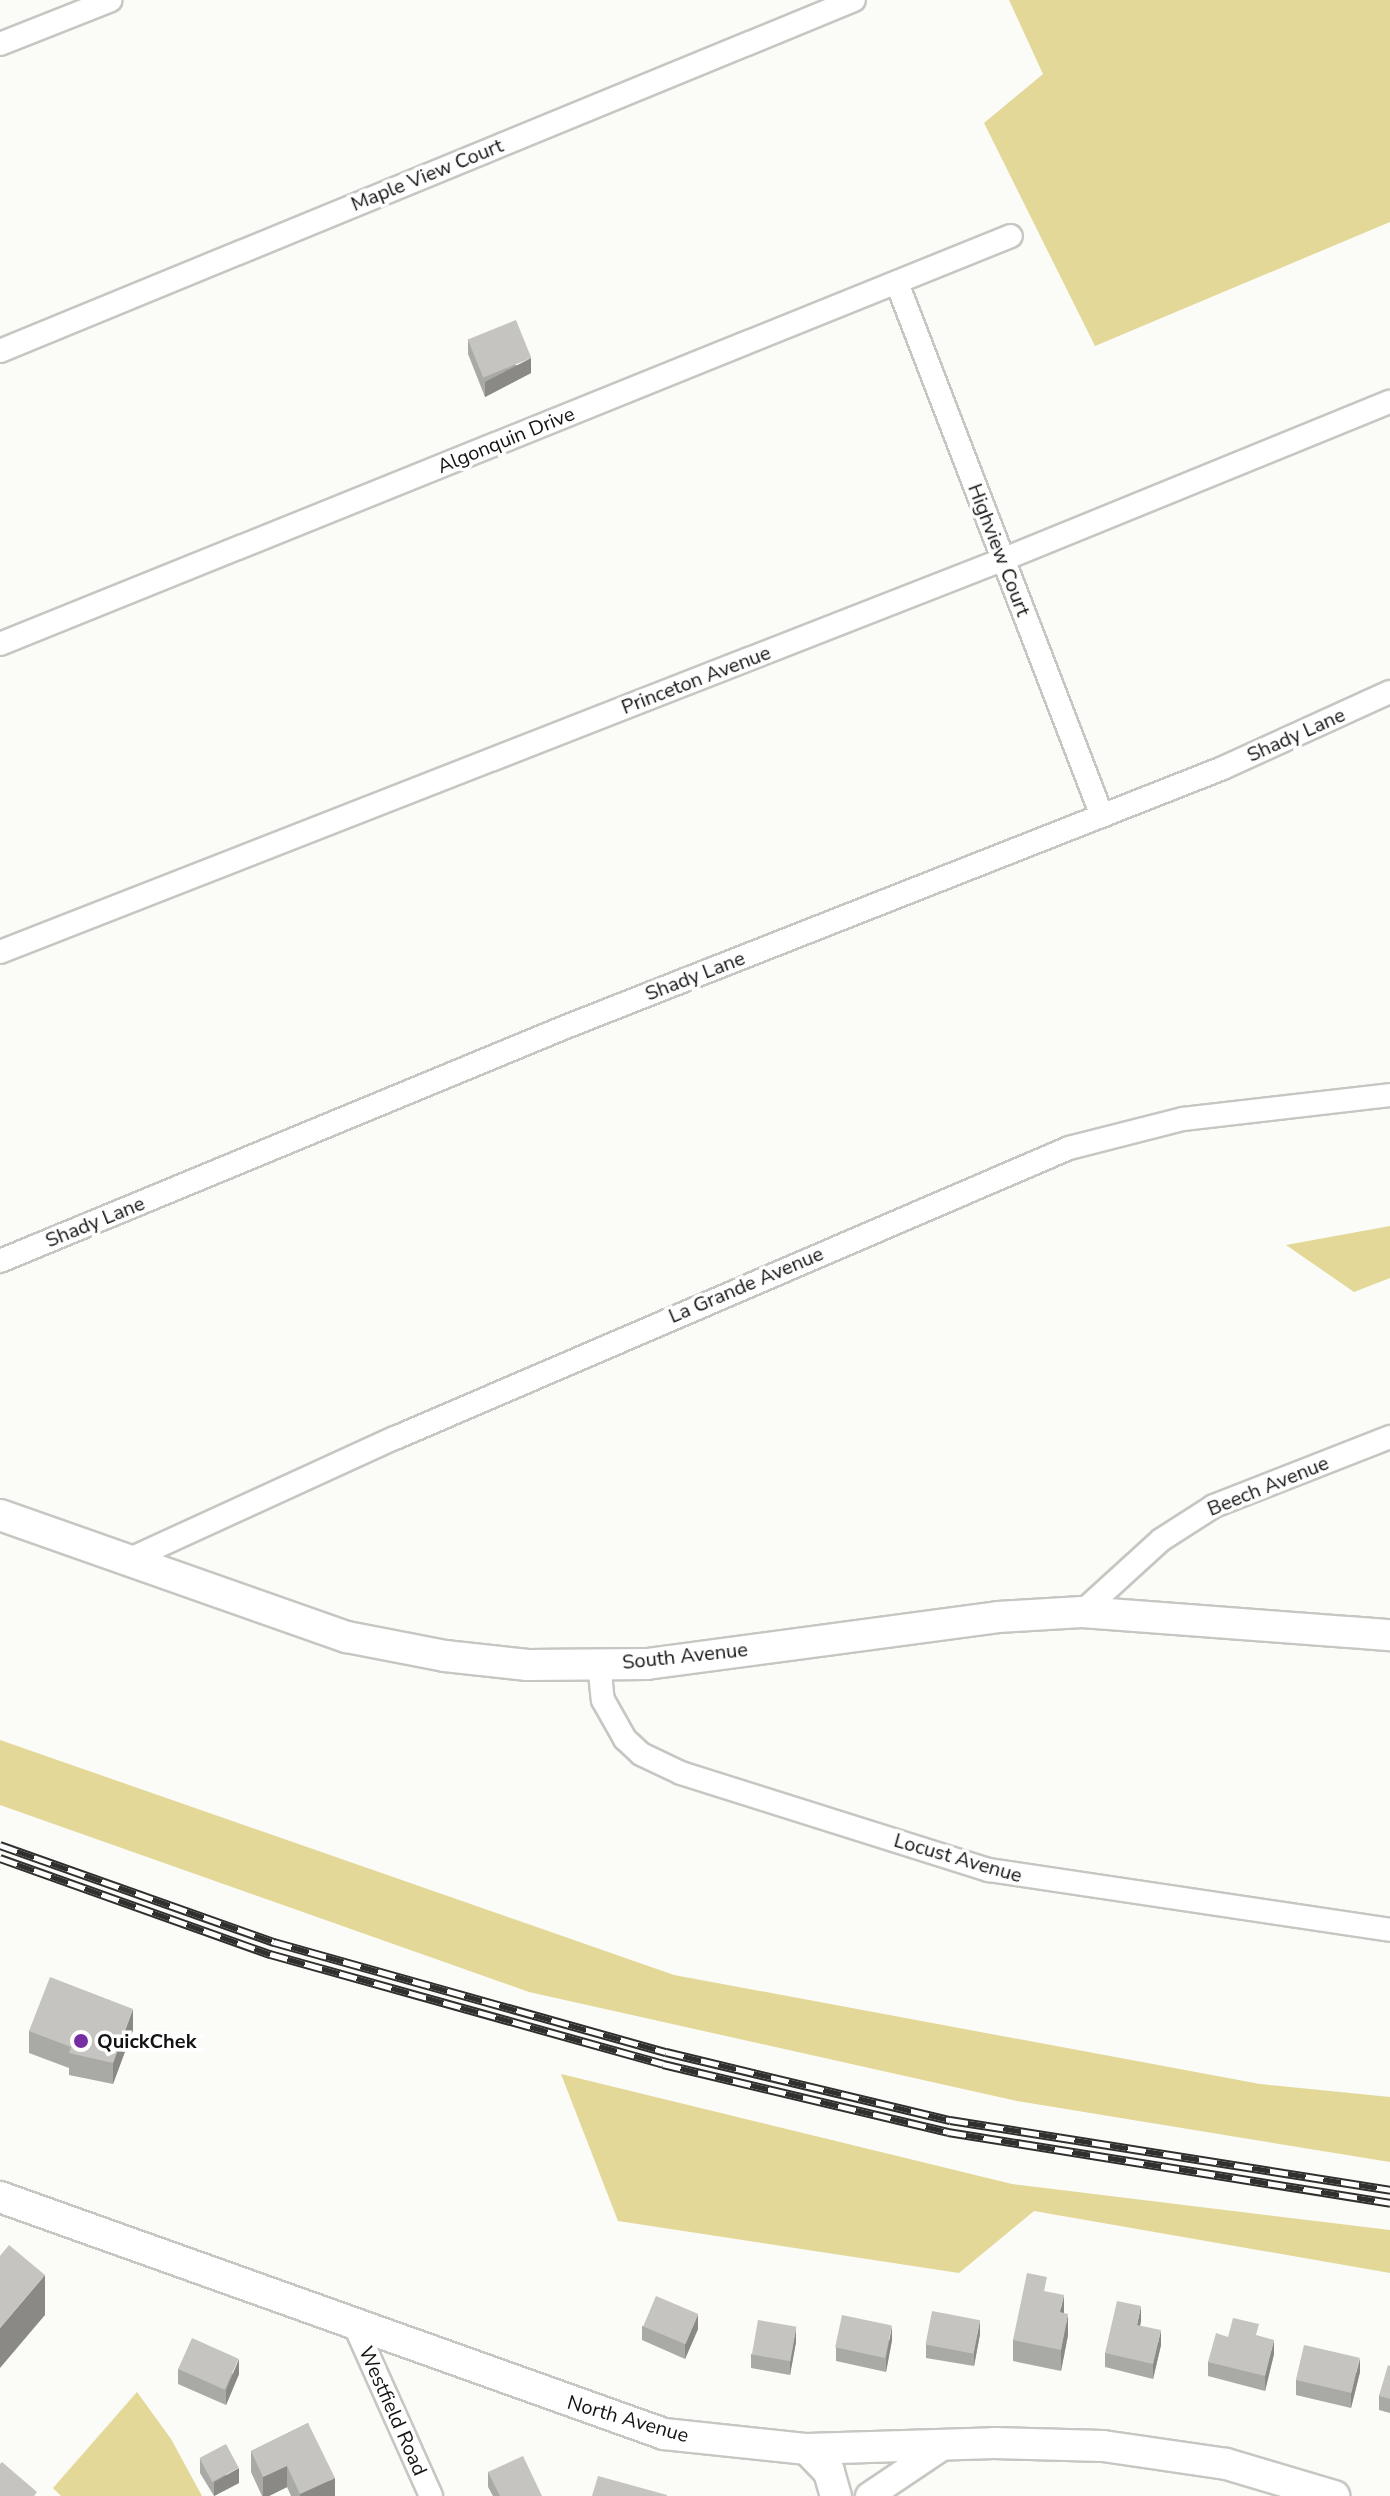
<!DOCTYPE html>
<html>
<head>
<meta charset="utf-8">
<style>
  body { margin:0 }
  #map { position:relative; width:1390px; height:2496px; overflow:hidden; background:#fbfbf7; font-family:"Nunito Sans",sans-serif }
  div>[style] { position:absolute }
  .green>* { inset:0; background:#e3d898 }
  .roads { filter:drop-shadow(2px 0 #c7c6c2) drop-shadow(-2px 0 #c7c6c2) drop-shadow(0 2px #c7c6c2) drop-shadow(0 -2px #c7c6c2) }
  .minor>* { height:22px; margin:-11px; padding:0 11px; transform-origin:11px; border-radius:11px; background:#fff }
  .tertiary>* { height:26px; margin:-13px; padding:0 13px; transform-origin:13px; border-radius:13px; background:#fff }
  .secondary>* { height:30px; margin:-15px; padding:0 15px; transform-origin:15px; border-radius:15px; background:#fff }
  .rail>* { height:9px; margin-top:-4.5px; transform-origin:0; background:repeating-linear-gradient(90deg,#fff 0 18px,#30302e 0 36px); box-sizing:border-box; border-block:2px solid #30302e }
  .wall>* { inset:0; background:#a9a9a5 }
  .shaded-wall>* { inset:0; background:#8a8986 }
  .building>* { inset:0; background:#c5c4c0; transform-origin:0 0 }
  .dots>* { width:22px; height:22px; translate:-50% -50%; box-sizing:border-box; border:4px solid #fff; border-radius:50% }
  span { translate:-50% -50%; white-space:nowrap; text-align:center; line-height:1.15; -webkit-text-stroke:7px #fff; paint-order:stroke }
  .street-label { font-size:20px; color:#131312 }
  .poi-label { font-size:20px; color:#131312; font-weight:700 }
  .left { translate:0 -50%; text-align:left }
</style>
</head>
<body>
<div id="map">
  <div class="green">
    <div style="clip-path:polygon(1009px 0,1390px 0,1390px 222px,1095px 346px,984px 123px,1043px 74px)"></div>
    <div style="clip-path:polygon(1390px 1226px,1390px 1278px,1354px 1292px,1286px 1245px)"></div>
    <div style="clip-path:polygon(0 1740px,674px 1975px,1260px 2084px,1390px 2097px,1390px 2162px,1017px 2101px,529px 1992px,0 1805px)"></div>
    <div style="clip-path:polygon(561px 2074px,1012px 2184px,1390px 2230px,1390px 2273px,1034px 2211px,959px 2273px,618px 2221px)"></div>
    <div style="clip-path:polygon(137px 2392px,171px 2439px,202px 2496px,61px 2496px,53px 2488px)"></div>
  </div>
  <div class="roads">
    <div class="minor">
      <div style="left:0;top:44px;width:119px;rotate:-21.6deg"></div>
      <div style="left:897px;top:283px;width:571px;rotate:68.96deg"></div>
      <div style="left:0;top:351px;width:923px;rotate:-22.34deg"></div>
      <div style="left:0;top:644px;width:1090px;rotate:-21.98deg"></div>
      <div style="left:0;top:952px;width:1076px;rotate:-21.37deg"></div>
      <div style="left:1002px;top:560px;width:419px;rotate:-22.2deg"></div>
      <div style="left:0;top:1261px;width:609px;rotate:-22.48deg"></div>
      <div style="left:563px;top:1028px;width:709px;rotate:-21.5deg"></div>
      <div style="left:1223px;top:768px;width:183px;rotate:-24.5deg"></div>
      <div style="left:128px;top:1560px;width:294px;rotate:-24.6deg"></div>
      <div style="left:395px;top:1438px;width:734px;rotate:-23.28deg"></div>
      <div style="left:1069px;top:1148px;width:118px;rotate:-14.3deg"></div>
      <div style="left:1183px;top:1119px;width:208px;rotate:-6.6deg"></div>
      <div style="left:1082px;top:1612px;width:107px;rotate:-42.3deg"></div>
      <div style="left:1161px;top:1540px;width:63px;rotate:-32.7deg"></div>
      <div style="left:1214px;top:1506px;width:189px;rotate:-21.4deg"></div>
      <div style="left:599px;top:1664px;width:36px;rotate:84deg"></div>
      <div style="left:603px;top:1700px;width:45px;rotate:60.6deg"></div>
      <div style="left:625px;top:1739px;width:22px;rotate:43deg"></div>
      <div style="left:641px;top:1754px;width:44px;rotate:25.4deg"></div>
      <div style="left:681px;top:1773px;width:323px;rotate:17.5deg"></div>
      <div style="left:989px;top:1870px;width:405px;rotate:8.5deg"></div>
      <div style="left:355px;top:2326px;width:186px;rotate:65.9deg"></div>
    </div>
    <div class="tertiary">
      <div style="left:869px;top:2496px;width:92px;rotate:-33.9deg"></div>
    </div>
    <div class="secondary">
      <div style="left:0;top:1515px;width:368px;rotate:19.4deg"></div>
      <div style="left:347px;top:1637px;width:100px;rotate:11deg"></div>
      <div style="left:445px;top:1656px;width:83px;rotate:6.2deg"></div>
      <div style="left:528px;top:1665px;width:119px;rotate:-0.5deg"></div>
      <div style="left:647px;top:1664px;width:354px;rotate:-7.6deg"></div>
      <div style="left:998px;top:1617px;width:84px;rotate:-3.4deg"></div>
      <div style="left:1082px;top:1612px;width:309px;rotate:4.3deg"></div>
      <div style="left:0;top:2197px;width:705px;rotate:19.64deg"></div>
      <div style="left:664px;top:2434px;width:144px;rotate:6deg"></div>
      <div style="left:807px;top:2449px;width:187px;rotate:-1.8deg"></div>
      <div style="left:994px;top:2443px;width:109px;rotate:1.6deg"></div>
      <div style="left:1103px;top:2446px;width:124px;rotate:8.3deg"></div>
      <div style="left:1226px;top:2464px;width:113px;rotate:16.5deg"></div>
      <div style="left:807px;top:2449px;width:32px;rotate:46deg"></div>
      <div style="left:829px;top:2472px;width:25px;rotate:74deg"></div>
    </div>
  </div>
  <div class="rail">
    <div style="left:0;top:1845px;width:291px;rotate:19.5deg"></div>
    <div style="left:274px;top:1942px;width:407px;rotate:15.7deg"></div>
    <div style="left:666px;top:2052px;width:292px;rotate:13.5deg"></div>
    <div style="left:950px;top:2120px;width:446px;rotate:9deg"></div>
    <div style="left:0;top:1858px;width:287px;rotate:19.6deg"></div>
    <div style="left:270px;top:1954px;width:408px;rotate:15.6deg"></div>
    <div style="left:663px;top:2064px;width:293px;rotate:13.4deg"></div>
    <div style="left:948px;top:2132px;width:448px;rotate:9.1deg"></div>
  </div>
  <div class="wall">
    <div style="clip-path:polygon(468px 339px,531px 373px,485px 397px,468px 354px)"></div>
    <div style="clip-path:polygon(133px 2030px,113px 2084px,69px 2075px,69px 2068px,29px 2053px,29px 2031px)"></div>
    <div style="clip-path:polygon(1047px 2292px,1064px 2313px,1068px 2335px,1061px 2371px,1013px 2361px,1013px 2340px)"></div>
    <div style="clip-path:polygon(1141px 2321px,1140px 2326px,1161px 2345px,1153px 2379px,1105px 2367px,1105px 2353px)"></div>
    <div style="clip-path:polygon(642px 2326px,698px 2329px,685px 2359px,642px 2340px)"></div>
    <div style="clip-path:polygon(980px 2334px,974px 2366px,926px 2358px,926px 2344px)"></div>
    <div style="clip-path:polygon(1259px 2336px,1274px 2354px,1265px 2391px,1208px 2376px,1208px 2362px,1228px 2337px)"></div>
    <div style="clip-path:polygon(892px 2340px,886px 2372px,836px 2361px,836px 2347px)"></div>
    <div style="clip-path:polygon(796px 2342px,790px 2375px,751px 2368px,751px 2354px)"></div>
    <div style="clip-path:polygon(1390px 2366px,1390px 2413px,1379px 2410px,1379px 2396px)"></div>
    <div style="clip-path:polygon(178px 2369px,239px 2374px,226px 2405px,178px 2384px)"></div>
    <div style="clip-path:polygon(1360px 2372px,1351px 2408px,1296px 2395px,1296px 2380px)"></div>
    <div style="clip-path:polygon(308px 2423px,335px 2496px,291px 2496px,287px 2487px,269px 2496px,262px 2496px,251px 2472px,251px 2451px)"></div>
    <div style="clip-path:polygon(200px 2458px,239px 2483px,214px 2496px,200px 2473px)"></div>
    <div style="clip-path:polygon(488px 2472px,542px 2496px,493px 2496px,488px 2487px)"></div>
  </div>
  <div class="shaded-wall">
    <div style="clip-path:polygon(531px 358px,531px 373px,485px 397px,485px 382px)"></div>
    <div style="clip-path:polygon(133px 2009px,133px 2030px,113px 2084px,113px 2063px)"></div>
    <div style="clip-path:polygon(45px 2275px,45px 2315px,0 2368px,0 2328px)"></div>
    <div style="clip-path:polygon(1064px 2295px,1064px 2316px,1060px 2312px)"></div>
    <div style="clip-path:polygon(1141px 2306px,1141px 2321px,1137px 2340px,1137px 2325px)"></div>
    <div style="clip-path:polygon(698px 2314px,698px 2329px,685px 2359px,685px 2345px)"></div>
    <div style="clip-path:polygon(1068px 2314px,1068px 2335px,1061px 2371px,1061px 2350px)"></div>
    <div style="clip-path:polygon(980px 2320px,980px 2334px,974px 2366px,974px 2352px)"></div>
    <div style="clip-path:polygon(892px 2326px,892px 2340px,886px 2372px,886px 2358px)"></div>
    <div style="clip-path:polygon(796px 2327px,796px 2342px,790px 2375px,790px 2361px)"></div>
    <div style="clip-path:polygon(1161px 2330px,1161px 2345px,1153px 2379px,1153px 2364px)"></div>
    <div style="clip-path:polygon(1274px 2340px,1274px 2354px,1265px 2391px,1265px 2376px)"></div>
    <div style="clip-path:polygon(1360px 2358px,1360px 2372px,1351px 2408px,1351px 2393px)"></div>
    <div style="clip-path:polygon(239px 2359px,239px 2374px,226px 2405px,226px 2390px)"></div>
    <div style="clip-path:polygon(287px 2466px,287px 2487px,269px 2496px,263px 2496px,263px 2477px)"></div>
    <div style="clip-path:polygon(239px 2468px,239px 2483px,214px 2496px,214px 2482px)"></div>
    <div style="clip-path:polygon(335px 2478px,335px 2496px,300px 2496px,300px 2494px)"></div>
  </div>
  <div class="building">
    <div style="left:516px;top:320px;width:41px;height:52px;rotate:68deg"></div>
    <div style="clip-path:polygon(50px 1977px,133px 2009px,113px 2063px,69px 2053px,71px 2047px,29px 2031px)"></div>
    <div style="clip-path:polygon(9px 2245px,45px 2275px,0 2328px,0 2256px)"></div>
    <div style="clip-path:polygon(1027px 2273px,1047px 2277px,1044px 2291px,1064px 2295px,1060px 2312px,1068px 2314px,1061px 2350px,1013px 2340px)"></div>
    <div style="left:656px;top:2296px;width:46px;height:33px;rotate:23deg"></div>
    <div style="clip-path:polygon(1117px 2301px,1141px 2306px,1137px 2325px,1161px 2330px,1153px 2364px,1105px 2353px)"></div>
    <div style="left:932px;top:2311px;width:49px;height:34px;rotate:11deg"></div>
    <div style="left:842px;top:2315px;width:51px;height:33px;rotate:12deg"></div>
    <div style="clip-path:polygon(1233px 2318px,1259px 2324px,1256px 2335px,1274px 2340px,1265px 2376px,1208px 2362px,1216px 2333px,1228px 2337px)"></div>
    <div style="left:758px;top:2320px;width:39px;height:35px;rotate:10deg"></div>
    <div style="left:192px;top:2338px;width:51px;height:34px;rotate:24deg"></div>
    <div style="left:1304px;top:2345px;width:57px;height:36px;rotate:13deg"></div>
    <div style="clip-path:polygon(1388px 2365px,1390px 2366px,1390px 2399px,1379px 2396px)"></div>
    <div style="clip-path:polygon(308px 2423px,335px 2478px,300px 2494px,287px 2466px,263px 2477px,251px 2451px)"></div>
    <div style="left:226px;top:2444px;width:27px;height:30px;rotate:62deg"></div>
    <div style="clip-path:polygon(523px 2456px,542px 2496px,500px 2496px,488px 2472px)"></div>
    <div style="clip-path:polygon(2px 2462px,37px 2492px,34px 2496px,0 2496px,0 2464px)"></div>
    <div style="clip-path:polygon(598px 2476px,667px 2495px,667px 2496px,592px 2496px)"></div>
  </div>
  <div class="dots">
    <div style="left:81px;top:2041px;background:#762fa2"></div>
  </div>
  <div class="street-label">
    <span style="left:427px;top:175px;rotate:-22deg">Maple View Court</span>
    <span style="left:506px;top:440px;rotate:-22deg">Algonquin Drive</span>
    <span style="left:999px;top:550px;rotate:69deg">Highview Court</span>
    <span style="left:696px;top:680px;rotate:-21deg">Princeton Avenue</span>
    <span style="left:1296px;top:735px;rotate:-24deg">Shady Lane</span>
    <span style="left:695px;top:976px;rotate:-21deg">Shady Lane</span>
    <span style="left:95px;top:1222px;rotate:-22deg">Shady Lane</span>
    <span style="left:746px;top:1285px;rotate:-23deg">La Grande Avenue</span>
    <span style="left:1268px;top:1486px;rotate:-22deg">Beech Avenue</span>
    <span style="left:685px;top:1656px;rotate:-6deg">South Avenue</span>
    <span style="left:958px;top:1858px;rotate:16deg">Locust Avenue</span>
    <span style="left:393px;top:2411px;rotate:66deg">Westfield Road</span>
    <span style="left:628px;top:2419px;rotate:16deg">North Avenue</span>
  </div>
  <div class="poi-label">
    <span class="left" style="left:97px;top:2041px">QuickChek</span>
  </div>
</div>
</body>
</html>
